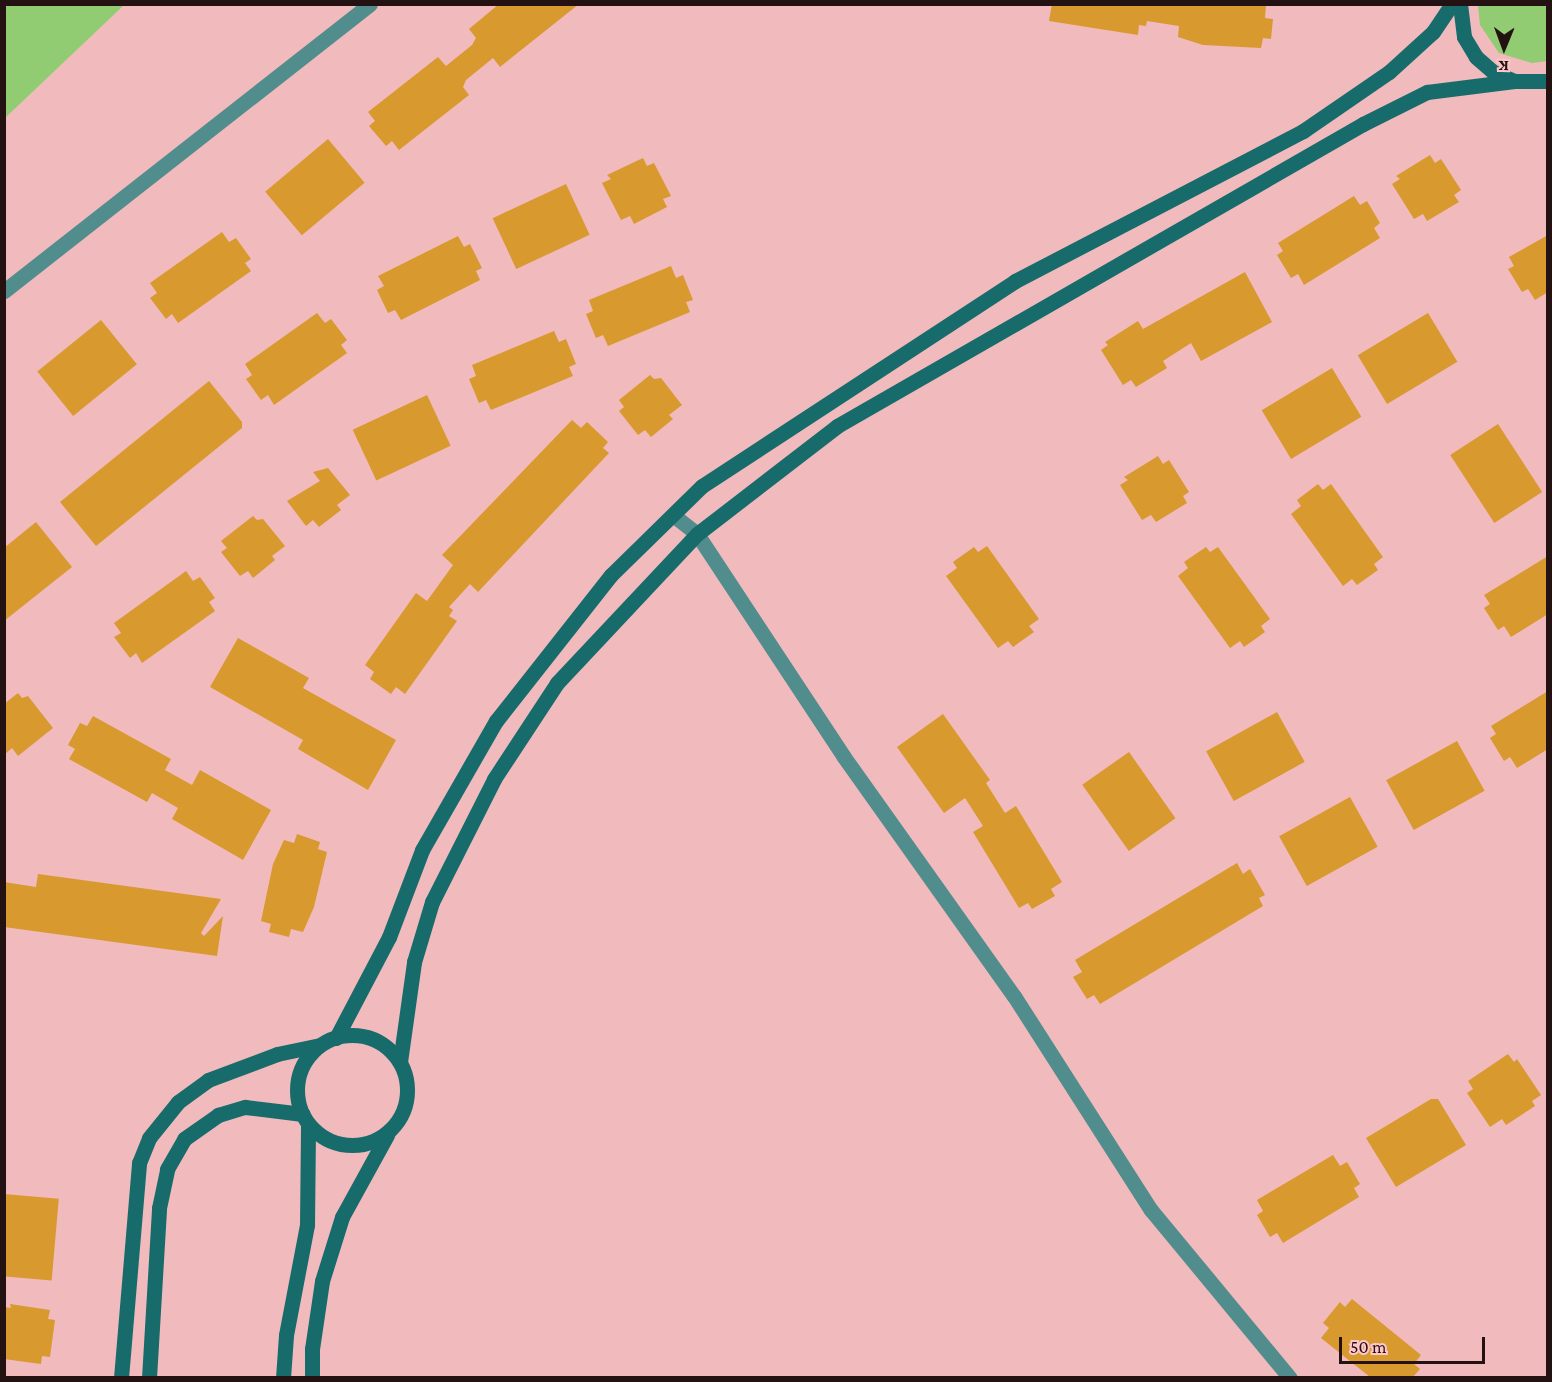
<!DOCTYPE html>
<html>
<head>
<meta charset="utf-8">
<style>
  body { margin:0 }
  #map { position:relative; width:1552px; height:1382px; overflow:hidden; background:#f1babd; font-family:"Crimson Pro",serif }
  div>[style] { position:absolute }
  .green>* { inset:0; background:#91cc72 }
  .building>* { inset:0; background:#d8992f; transform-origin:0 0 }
  .street>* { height:15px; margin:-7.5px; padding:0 7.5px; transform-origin:7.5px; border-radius:7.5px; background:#518d8d }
  .secondary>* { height:15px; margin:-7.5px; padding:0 7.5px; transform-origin:7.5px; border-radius:7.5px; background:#176b6b }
  .secondary>.ring { margin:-7.5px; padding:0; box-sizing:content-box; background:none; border:15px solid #176b6b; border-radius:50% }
  span { translate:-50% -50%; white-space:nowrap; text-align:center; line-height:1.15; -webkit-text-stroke:4.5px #ffc7c9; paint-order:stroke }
  .frame { position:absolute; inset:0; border:6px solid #241112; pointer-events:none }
  .north { position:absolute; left:1474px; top:18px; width:60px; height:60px; -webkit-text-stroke:4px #ffc7c9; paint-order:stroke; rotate:181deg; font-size:16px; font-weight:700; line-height:24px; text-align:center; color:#241112 }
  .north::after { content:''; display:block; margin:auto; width:21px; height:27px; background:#241112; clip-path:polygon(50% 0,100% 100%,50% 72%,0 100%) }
  .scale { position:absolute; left:1339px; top:1337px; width:146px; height:27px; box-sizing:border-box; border:3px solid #241112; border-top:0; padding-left:8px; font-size:18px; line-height:21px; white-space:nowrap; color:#241112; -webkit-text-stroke:4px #ffc7c9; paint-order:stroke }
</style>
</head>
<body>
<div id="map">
  <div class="green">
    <div style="clip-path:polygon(5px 4px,124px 4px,124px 5px,5px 118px)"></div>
    <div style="clip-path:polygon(1478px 5px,1547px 5px,1547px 61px,1532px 63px,1499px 53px,1480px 25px)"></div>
  </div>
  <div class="building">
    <div style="clip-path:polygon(499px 4px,579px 4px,500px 67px,493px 58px,466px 80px,463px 87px,469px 95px,399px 150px,392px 141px,386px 146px,369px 126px,375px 121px,368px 112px,438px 57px,446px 66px,472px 45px,476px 38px,469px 29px)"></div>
    <div style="clip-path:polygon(1052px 4px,1266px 5px,1265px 18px,1273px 19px,1271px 39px,1263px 38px,1261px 48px,1203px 45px,1178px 37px,1179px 26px,1147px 21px,1146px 26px,1139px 25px,1138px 35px,1049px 21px)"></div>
    <div style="left:328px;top:139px;width:57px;height:82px;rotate:50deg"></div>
    <div style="clip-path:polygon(1430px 155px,1435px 163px,1441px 159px,1461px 190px,1454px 195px,1459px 202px,1427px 221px,1423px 214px,1414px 219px,1392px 184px,1400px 179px,1396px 176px)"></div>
    <div style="clip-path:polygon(643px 158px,647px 166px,654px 163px,671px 196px,663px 199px,667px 207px,634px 224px,630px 216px,621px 220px,602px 183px,611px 179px,607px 175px)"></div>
    <div style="left:566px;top:184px;width:56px;height:81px;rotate:65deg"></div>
    <div style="clip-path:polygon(1354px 196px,1360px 205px,1367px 201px,1380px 223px,1374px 228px,1380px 238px,1304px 285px,1298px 274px,1291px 278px,1277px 255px,1283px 251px,1278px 243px)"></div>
    <div style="clip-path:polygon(222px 232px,229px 242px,236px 238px,251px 259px,245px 263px,251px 271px,178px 323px,172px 314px,166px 319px,150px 298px,157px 293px,150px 283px)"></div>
    <div style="clip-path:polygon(1548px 235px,1548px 292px,1535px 300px,1528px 289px,1522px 292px,1508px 269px,1514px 266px,1509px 257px)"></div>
    <div style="clip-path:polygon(458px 236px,464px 247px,470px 244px,482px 268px,476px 271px,480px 280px,401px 320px,395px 310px,388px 313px,377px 290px,384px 286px,378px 276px)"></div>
    <div style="clip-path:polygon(671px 266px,676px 278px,683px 275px,693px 300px,686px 302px,690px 312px,608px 346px,603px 335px,596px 338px,586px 314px,593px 311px,589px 300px)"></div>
    <div style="clip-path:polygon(1245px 272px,1272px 322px,1201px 361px,1191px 343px,1163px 361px,1167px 368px,1136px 387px,1131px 380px,1123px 385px,1101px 350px,1108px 345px,1105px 342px,1138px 321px,1143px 329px)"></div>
    <div style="clip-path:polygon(317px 313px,325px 323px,331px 319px,347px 340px,341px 345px,347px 353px,274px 405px,268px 395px,261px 400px,246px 379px,252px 375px,245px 364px)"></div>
    <div style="left:1428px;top:313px;width:57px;height:82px;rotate:59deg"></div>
    <div style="left:101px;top:320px;width:57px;height:82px;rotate:51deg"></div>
    <div style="clip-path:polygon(554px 331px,559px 342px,566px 339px,576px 364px,569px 367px,573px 376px,491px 410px,486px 400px,479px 403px,469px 379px,476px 376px,472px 365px)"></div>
    <div style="left:1332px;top:368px;width:57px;height:82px;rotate:59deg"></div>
    <div style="clip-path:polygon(650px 375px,654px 379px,661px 378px,682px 405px,669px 415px,673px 419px,651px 437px,645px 430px,638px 435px,619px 411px,624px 407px,619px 400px)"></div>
    <div style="clip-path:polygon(209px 381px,242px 422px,242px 428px,96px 546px,60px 502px)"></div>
    <div style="left:427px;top:395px;width:56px;height:82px;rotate:65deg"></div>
    <div style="clip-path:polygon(572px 420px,581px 428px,587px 422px,608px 442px,603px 448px,609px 453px,478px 592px,470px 584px,449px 607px,453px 610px,449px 616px,457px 621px,405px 694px,396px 687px,391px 694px,370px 679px,374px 672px,365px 665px,416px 593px,427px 601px,453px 565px,442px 555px)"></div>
    <div style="left:1498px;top:424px;width:81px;height:57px;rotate:57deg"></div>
    <div style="clip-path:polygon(1158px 456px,1163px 464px,1169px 460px,1189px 492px,1183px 496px,1187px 503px,1156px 522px,1151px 515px,1142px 520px,1120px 485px,1128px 480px,1124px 477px)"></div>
    <div style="clip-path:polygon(328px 468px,350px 495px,337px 505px,341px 510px,319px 527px,313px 520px,306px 526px,287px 501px,320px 481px,313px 472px)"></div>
    <div style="clip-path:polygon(1318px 484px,1323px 490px,1331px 484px,1383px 557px,1374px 564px,1378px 570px,1357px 585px,1352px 579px,1343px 586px,1291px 514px,1301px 506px,1297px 500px)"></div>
    <div style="clip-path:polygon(253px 516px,257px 520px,263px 519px,285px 546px,272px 556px,275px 560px,253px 578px,248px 571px,240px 576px,221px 552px,227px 548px,221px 541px)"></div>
    <div style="clip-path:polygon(36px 522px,72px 567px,4px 621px,4px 548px)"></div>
    <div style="clip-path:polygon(987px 546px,1039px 619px,1029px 626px,1034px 632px,1013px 647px,1008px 641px,998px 648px,946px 576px,957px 568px,953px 562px,974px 547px,978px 552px)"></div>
    <div style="clip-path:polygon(1206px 547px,1210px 552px,1218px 547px,1270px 619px,1261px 626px,1265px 632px,1244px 647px,1240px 641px,1230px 648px,1178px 576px,1188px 568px,1184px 562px)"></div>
    <div style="clip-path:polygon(1548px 556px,1548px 614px,1511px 637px,1504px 626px,1498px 630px,1484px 608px,1490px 604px,1484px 595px)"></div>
    <div style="clip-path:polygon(186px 571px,193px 581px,200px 577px,215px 598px,209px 602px,215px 611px,142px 663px,136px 653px,130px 658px,114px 637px,121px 633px,114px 623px)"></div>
    <div style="clip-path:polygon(238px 638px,309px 678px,303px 688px,396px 740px,368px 790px,298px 749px,303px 740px,210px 687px)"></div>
    <div style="clip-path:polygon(1548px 691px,1548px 749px,1517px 768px,1510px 757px,1504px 761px,1490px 738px,1496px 734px,1491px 726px)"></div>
    <div style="clip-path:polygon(18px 693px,22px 698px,28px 696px,53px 728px,18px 756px,12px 748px,4px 755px,4px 704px)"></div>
    <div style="left:1277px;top:712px;width:57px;height:81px;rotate:61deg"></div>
    <div style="clip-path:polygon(943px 714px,990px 780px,986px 783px,1005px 813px,1016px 806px,1062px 882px,1051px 889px,1055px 896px,1032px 909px,1028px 903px,1019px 908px,973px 832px,983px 826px,965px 798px,944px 813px,897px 747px)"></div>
    <div style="clip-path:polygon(93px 716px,171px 759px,165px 770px,192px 785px,200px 770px,271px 810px,243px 860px,172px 819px,178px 808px,152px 793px,147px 802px,69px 759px,75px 749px,68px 745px,80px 723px,87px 726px)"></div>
    <div style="left:1457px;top:741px;width:57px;height:81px;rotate:61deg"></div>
    <div style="left:1129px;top:752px;width:81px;height:57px;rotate:55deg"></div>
    <div style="left:1350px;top:797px;width:57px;height:81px;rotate:61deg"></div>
    <div style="clip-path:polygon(297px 834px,320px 842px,318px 849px,327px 852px,314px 907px,303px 932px,291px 929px,289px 937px,269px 932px,271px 924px,261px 921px,273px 864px,284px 840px,294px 843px)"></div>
    <div style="clip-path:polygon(1237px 863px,1243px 874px,1250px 869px,1265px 895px,1259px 898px,1263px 906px,1100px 1004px,1094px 995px,1087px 999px,1073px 977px,1082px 972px,1075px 960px)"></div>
    <div style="clip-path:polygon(38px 874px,221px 899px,201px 933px,204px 936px,223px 916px,217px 956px,4px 927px,4px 882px,36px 887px)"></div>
    <div style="clip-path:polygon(1508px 1054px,1514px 1062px,1517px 1059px,1541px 1095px,1532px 1101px,1535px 1106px,1506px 1125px,1502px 1119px,1490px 1127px,1467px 1093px,1473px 1089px,1468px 1081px)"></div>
    <div style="clip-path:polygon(1431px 1099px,1438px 1099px,1466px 1145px,1396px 1187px,1366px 1138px)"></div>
    <div style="clip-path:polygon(1333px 1155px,1340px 1166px,1347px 1162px,1360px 1184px,1354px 1188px,1359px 1197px,1283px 1243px,1277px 1233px,1270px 1237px,1257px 1215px,1263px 1211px,1257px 1200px)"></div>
    <div style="left:4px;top:1194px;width:55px;height:82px;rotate:5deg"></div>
    <div style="clip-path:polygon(1352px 1299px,1421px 1355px,1414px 1364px,1420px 1369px,1413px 1377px,1370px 1377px,1321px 1338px,1329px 1328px,1323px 1323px,1340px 1302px,1345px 1307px)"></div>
    <div style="clip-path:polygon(10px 1304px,50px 1310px,48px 1319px,55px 1320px,50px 1357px,42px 1356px,41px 1364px,4px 1359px,4px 1307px,11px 1308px)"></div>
  </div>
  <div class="street">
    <div style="left:4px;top:291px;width:465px;rotate:-38.1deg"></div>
    <div style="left:673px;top:515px;width:31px;rotate:38deg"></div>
    <div style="left:697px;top:534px;width:267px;rotate:56.6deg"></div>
    <div style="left:844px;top:757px;width:293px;rotate:54.6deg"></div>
    <div style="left:1014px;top:996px;width:254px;rotate:57.4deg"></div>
    <div style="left:1151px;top:1210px;width:218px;rotate:50.4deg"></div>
  </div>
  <div class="secondary">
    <div style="left:1460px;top:4px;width:33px;rotate:83deg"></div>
    <div style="left:1464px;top:37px;width:23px;rotate:59deg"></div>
    <div style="left:1476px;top:57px;width:23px;rotate:41deg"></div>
    <div style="left:1493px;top:72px;width:23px;rotate:23deg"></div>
    <div style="left:1514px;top:81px;width:34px"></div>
    <div class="ring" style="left:297px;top:1035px;width:95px;height:95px"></div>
    <div style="left:336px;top:1038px;width:114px;rotate:-62.3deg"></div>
    <div style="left:389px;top:937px;width:93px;rotate:-69.2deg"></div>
    <div style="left:422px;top:850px;width:149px;rotate:-60.2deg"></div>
    <div style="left:496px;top:721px;width:186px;rotate:-51.8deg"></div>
    <div style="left:611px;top:575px;width:127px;rotate:-44.4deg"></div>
    <div style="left:702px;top:486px;width:374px;rotate:-33.2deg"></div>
    <div style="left:1015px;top:281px;width:325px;rotate:-27.5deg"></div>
    <div style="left:1303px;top:131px;width:104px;rotate:-34.5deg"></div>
    <div style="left:1389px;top:72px;width:59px;rotate:-42.3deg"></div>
    <div style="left:1433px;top:32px;width:34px;rotate:-56deg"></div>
    <div style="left:400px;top:1062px;width:101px;rotate:-82deg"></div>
    <div style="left:414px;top:962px;width:63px;rotate:-73.3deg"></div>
    <div style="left:432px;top:902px;width:138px;rotate:-63.2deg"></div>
    <div style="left:494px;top:779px;width:115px;rotate:-56.7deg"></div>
    <div style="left:557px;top:683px;width:204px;rotate:-46.8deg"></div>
    <div style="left:697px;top:534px;width:177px;rotate:-37.6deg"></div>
    <div style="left:837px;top:426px;width:607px;rotate:-29.86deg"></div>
    <div style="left:1363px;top:124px;width:72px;rotate:-26.6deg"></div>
    <div style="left:1427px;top:92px;width:88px;rotate:-7.2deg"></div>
    <div style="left:121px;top:1378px;width:216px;rotate:-85.2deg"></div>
    <div style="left:139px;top:1163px;width:27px;rotate:-68deg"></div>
    <div style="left:149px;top:1138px;width:46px;rotate:-51.1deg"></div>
    <div style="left:178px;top:1102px;width:37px;rotate:-36deg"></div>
    <div style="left:208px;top:1080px;width:74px;rotate:-20.6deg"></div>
    <div style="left:277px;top:1054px;width:44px;rotate:-11.8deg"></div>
    <div style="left:149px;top:1378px;width:170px;rotate:-86.6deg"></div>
    <div style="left:159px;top:1208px;width:40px;rotate:-78deg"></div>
    <div style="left:167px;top:1169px;width:34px;rotate:-60deg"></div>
    <div style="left:184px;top:1139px;width:42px;rotate:-35.2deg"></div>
    <div style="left:218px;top:1115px;width:28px;rotate:-17deg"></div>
    <div style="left:245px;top:1107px;width:58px;rotate:6.9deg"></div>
    <div style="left:283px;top:1378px;width:43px;rotate:-86deg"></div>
    <div style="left:286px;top:1335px;width:112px;rotate:-79.2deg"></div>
    <div style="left:307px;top:1225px;width:101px;rotate:-89.4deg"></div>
    <div style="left:312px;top:1378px;width:29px;rotate:-90deg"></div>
    <div style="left:312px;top:1349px;width:69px;rotate:-81.6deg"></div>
    <div style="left:322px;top:1281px;width:67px;rotate:-72.6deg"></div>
    <div style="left:342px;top:1217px;width:94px;rotate:-61.2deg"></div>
  </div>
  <div class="frame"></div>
  <div class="north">K</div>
  <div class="scale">50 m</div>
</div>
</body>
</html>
